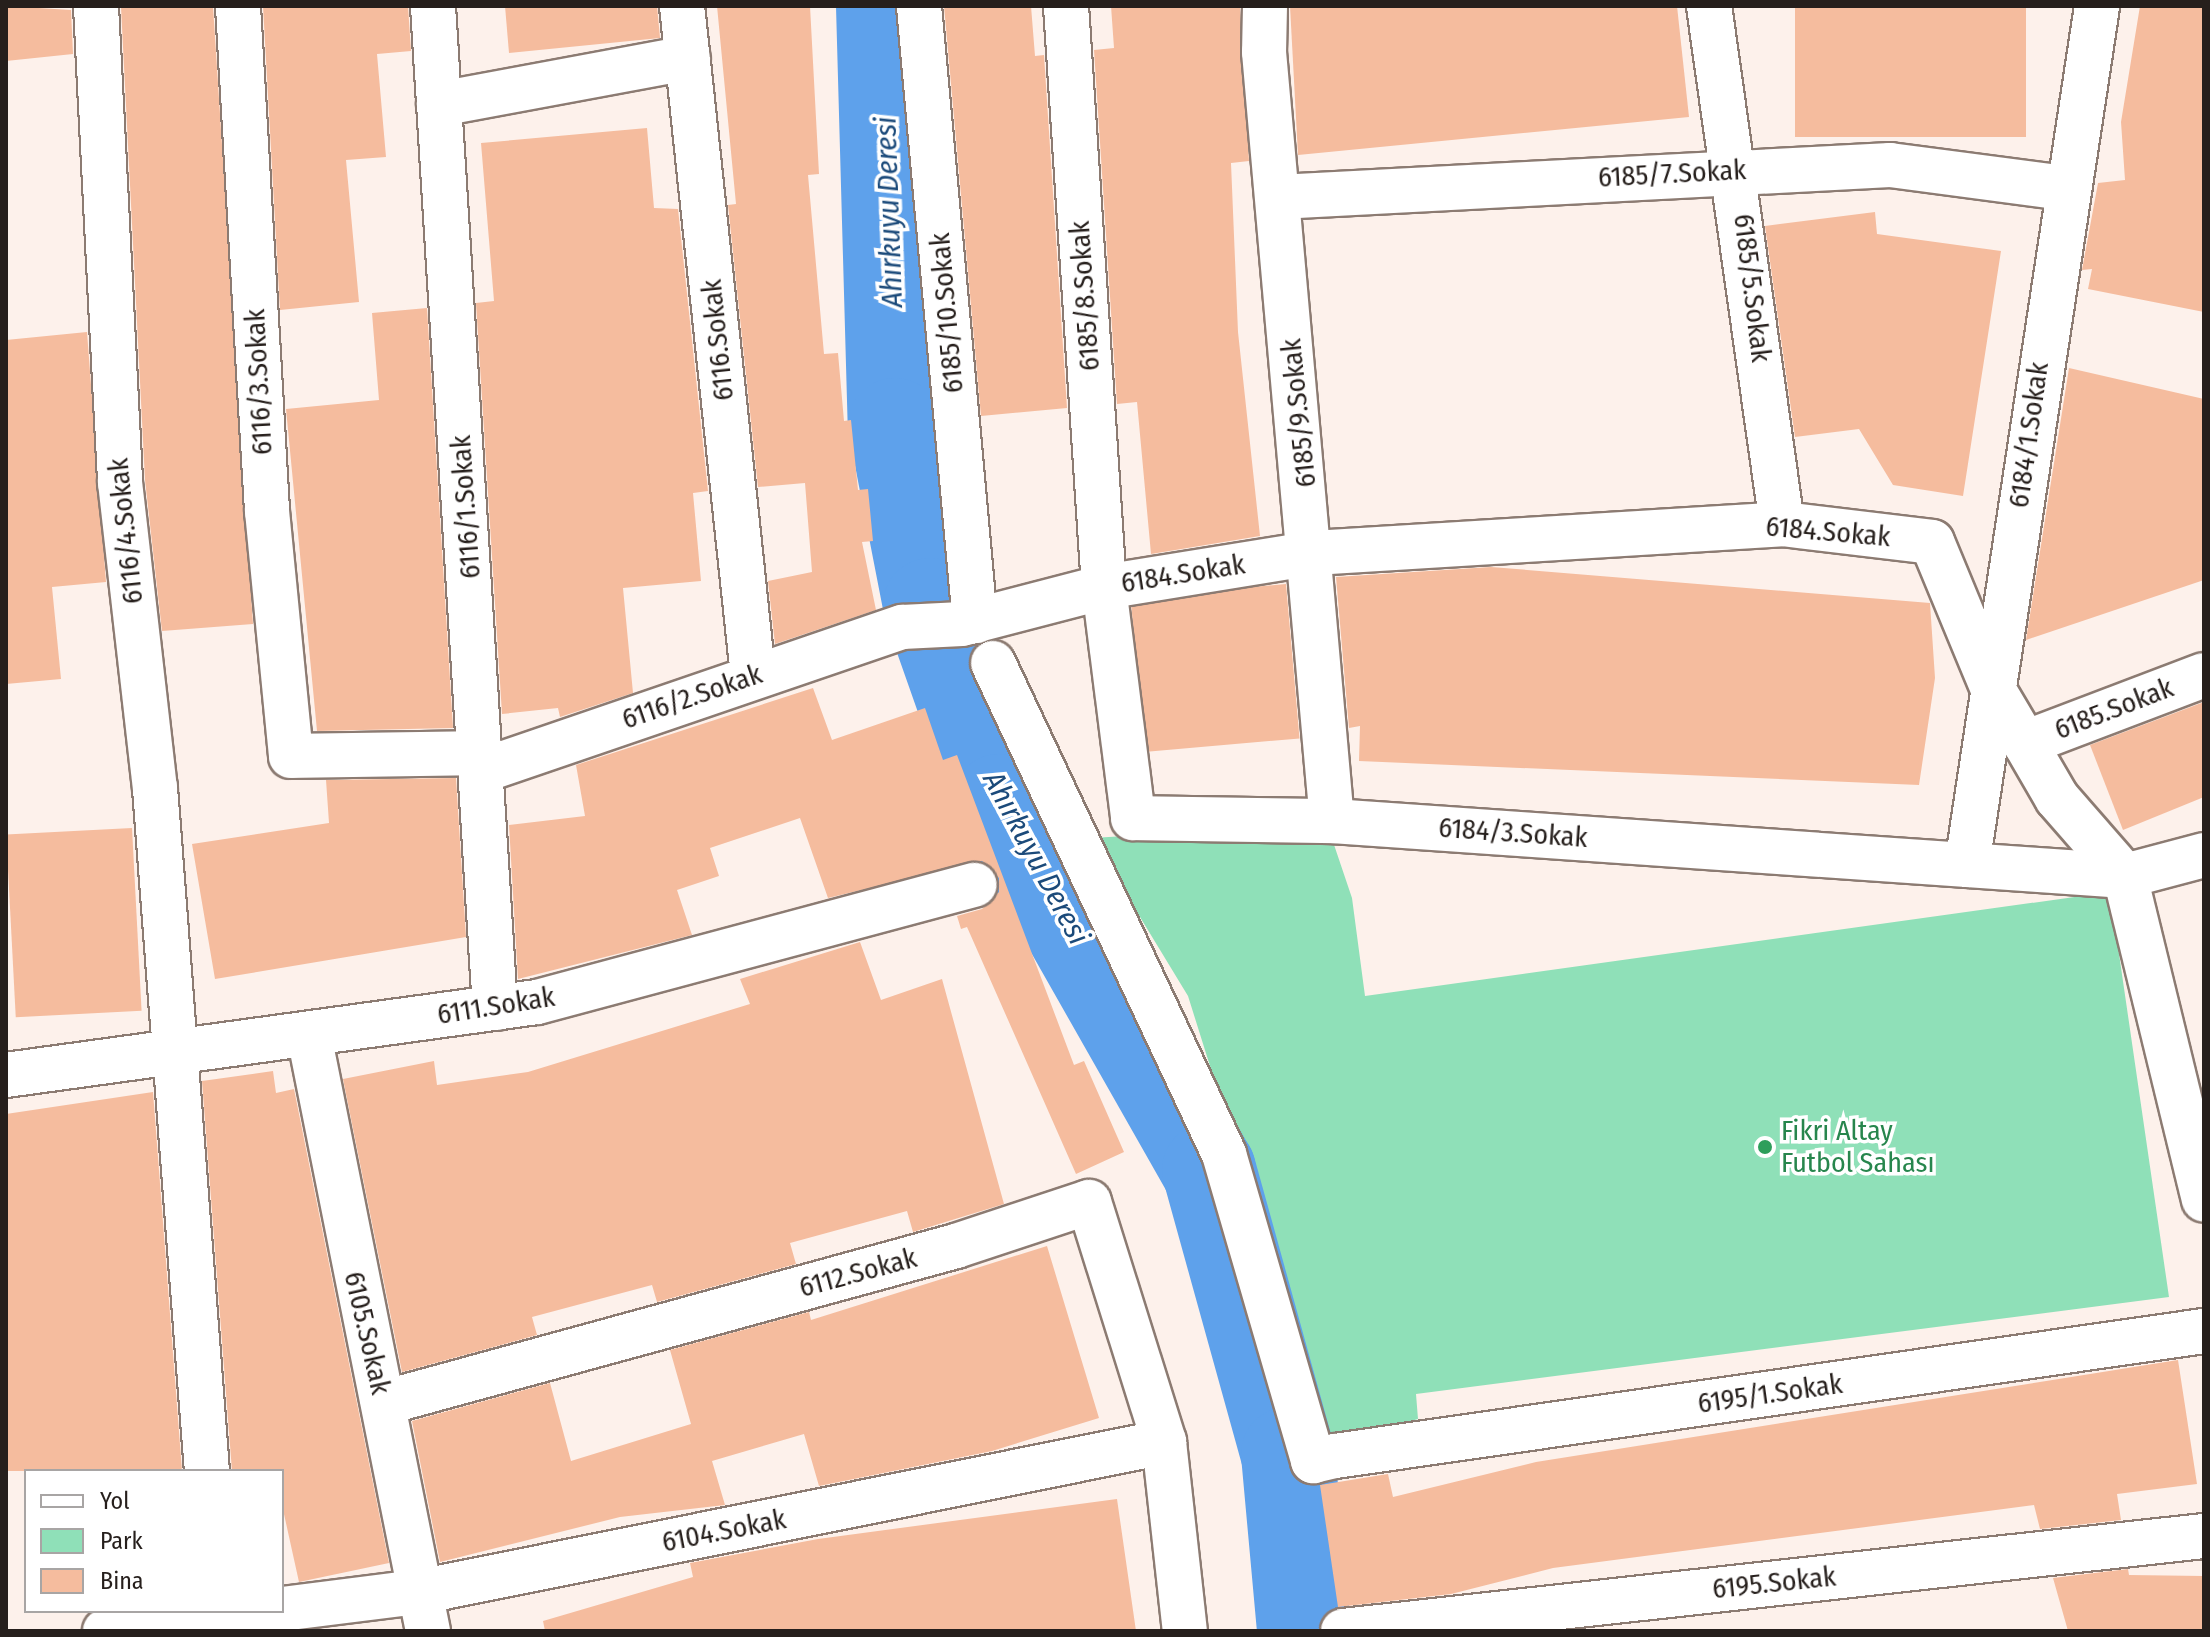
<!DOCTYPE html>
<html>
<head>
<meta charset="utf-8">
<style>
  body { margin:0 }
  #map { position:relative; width:2210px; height:1637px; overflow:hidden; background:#fdf1eb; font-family:"Fira Sans Condensed",sans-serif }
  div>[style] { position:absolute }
  .green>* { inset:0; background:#8fe0b8 }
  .river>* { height:94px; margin:-47px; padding:0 47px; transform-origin:47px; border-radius:47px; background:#5ea1eb }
  .building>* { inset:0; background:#f5bc9e; transform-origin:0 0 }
  .roads { filter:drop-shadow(2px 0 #8c7b72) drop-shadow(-2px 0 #8c7b72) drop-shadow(0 2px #8c7b72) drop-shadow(0 -2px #8c7b72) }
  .pedestrian>* { height:44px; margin:-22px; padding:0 22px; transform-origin:22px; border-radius:22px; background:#fff }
  .minor>* { height:44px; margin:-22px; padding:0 22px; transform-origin:22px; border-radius:22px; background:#fff }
  .dots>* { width:22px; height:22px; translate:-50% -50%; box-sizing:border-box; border:4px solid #fff; border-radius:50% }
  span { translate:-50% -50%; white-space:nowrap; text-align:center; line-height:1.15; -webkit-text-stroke:7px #fff; paint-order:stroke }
  .street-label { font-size:28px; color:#261f1c }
  .leisure-label { font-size:28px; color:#27864d }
  .left { translate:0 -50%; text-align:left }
  .water-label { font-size:30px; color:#1b4a7a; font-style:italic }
  .frame { position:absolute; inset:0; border:8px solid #261f1c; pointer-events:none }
  .legend { position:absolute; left:24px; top:1469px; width:260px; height:144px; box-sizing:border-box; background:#fff; border:2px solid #a8a5a4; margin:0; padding:10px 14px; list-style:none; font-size:24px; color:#261f1c }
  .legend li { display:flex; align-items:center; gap:16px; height:40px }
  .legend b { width:40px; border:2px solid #a8a5a4 }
</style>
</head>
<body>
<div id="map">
  <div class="green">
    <div style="clip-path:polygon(1327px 824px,1352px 898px,1365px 996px,2110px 892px,2169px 1297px,1416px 1394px,1418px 1419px,1329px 1445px,1188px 996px,1092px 838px)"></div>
  </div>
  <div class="river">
    <div style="left:883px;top:6px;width:419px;rotate:88.4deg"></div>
    <div style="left:895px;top:425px;width:183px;rotate:79deg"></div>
    <div style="left:930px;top:605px;width:208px;rotate:70.6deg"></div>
    <div style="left:999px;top:801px;width:425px;rotate:60.4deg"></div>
    <div style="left:1209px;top:1170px;width:295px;rotate:74.5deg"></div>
    <div style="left:1288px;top:1454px;width:178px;rotate:84.8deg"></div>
  </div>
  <div class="building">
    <div style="clip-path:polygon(6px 6px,71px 10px,73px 54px,6px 61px)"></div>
    <div style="clip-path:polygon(213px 6px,253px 624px,162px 631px,145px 480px,121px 7px)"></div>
    <div style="clip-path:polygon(263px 6px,408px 6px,411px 51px,377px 54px,386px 157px,346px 160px,359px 302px,280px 310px)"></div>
    <div style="clip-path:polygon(505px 6px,657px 6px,660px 38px,509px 53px)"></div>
    <div style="clip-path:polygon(717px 6px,810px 6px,819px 174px,808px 175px,824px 354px,838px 353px,844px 421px,851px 420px,858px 490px,868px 489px,873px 541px,862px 542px,876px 610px,775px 644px,768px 581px,812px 572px,805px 483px,758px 487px,728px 205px,736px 204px)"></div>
    <div style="clip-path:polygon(944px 6px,1031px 6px,1035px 56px,1044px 55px,1067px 408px,981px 416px)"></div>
    <div style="clip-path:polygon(1111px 6px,1240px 6px,1249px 161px,1231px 163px,1238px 332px,1260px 536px,1151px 554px,1137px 402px,1117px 404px,1094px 50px,1114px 48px)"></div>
    <div style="clip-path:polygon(1290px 6px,1677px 6px,1689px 117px,1298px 155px)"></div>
    <div style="left:1795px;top:6px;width:231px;height:131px"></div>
    <div style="clip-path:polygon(2140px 6px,2204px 6px,2204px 312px,2088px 289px,2092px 269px,2082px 270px,2098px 183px,2125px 180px,2121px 122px)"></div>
    <div style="clip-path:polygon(647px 128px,654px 208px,678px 209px,708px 491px,693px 493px,701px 581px,623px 588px,633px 693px,560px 717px,558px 708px,502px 714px,476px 303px,494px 301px,481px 143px)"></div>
    <div style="clip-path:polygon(1875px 212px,1877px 234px,2001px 251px,1963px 496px,1893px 485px,1859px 429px,1795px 437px,1765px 226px)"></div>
    <div style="clip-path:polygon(427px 308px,453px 728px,317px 731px,286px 409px,379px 400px,372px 313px)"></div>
    <div style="clip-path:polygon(87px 332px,106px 582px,52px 587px,61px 679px,6px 684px,6px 340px)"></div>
    <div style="clip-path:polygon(2069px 368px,2204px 399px,2204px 580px,2026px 640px)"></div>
    <div style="clip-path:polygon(1491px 567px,1930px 603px,1935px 678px,1919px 785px,1359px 761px,1360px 726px,1349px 728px,1336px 577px)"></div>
    <div style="left:1286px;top:584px;width:155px;height:156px;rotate:85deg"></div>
    <div style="clip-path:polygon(813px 688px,832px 740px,925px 708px,943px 760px,957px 755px,1074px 1065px,1084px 1061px,1124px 1152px,1076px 1174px,967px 927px,961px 929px,957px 916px,982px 909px,999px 892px,999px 878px,982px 861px,828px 898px,800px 818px,710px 848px,719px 876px,677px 890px,692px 935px,518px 979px,509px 825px,585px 816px,576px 765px)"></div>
    <div style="clip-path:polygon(2204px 702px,2204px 797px,2123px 830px,2090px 745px)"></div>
    <div style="clip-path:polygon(456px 778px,466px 937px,215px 979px,192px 844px,329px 823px,326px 780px)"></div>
    <div style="left:132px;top:828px;width:183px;height:126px;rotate:87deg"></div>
    <div style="clip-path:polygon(860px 942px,881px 1000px,942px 979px,1004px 1204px,913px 1232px,907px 1211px,790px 1243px,796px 1264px,657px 1302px,652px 1285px,532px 1317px,537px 1335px,402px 1372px,343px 1079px,434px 1061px,437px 1085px,528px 1072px,750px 1004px,740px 979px)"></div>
    <div style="clip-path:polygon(273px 1071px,276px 1093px,294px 1089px,389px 1563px,299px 1582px,282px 1505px,282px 1471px,232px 1471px,202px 1081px)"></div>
    <div style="clip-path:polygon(153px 1092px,182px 1471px,6px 1471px,6px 1114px)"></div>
    <div style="clip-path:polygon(1047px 1246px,1099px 1418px,992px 1451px,819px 1486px,804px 1434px,712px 1461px,725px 1505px,620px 1517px,440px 1562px,412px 1421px,550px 1383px,571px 1461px,691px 1424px,670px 1350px,809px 1312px,811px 1320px)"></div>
    <div style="clip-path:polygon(2178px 1360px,2197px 1484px,2117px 1494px,2121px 1520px,2040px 1529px,2034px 1505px,1553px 1568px,1451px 1594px,1338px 1607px,1320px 1485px,1388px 1474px,1393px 1497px,1536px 1462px)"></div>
    <div style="clip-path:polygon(1117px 1499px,1136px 1631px,545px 1631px,543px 1621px,693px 1577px,690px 1563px,818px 1539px)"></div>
    <div style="clip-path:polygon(2128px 1569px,2129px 1575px,2204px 1576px,2204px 1631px,2068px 1631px,2053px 1578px)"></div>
  </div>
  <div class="roads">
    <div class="pedestrian">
      <div style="left:993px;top:663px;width:543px;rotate:64.8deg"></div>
      <div style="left:1224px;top:1154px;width:320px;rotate:73.8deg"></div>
      <div style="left:1313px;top:1461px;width:23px;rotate:-13deg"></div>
    </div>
    <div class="minor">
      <div style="left:96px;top:6px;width:477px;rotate:87.1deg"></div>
      <div style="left:120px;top:482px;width:308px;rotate:83.5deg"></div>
      <div style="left:155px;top:788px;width:685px;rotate:85.65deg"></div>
      <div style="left:238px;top:6px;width:506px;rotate:86.71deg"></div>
      <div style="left:267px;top:511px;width:246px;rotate:84.4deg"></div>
      <div style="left:291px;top:756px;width:191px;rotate:-0.9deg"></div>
      <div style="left:433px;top:6px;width:1004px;rotate:86.46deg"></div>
      <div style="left:682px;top:6px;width:673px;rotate:83.94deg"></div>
      <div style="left:919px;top:6px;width:618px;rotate:84.8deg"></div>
      <div style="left:1066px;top:6px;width:582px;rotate:86.26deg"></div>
      <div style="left:1104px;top:587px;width:233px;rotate:82.8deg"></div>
      <div style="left:1133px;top:818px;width:199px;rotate:0.9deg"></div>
      <div style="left:1332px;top:821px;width:795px;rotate:3.97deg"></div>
      <div style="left:2125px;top:876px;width:82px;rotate:-14.9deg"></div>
      <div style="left:1265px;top:6px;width:46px;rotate:91.2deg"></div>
      <div style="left:1264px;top:52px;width:772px;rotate:84.95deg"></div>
      <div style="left:1709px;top:6px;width:523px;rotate:81.98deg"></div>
      <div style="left:439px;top:104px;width:253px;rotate:-10.5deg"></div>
      <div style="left:1278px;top:197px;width:613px;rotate:-2.99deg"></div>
      <div style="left:1890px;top:165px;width:177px;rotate:7.5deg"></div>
      <div style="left:2025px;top:743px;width:191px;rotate:-20.8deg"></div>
      <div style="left:484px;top:770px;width:442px;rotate:-18.9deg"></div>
      <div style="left:902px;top:627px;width:60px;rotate:-2.9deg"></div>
      <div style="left:962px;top:624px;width:147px;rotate:-14.6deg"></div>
      <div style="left:1104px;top:587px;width:212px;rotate:-9.2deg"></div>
      <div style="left:1313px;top:553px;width:470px;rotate:-3.5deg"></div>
      <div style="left:1782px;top:524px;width:151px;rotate:6.8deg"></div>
      <div style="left:1932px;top:542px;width:159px;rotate:67.5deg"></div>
      <div style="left:1993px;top:689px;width:63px;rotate:59.3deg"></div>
      <div style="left:2025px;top:743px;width:64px;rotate:59.8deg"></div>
      <div style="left:2057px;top:798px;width:103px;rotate:48.9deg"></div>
      <div style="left:2125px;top:876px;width:333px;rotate:76.3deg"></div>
      <div style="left:1967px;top:865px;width:869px;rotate:-81.39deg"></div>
      <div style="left:309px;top:1035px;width:608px;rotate:78.71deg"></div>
      <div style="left:6px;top:1075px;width:536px;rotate:-7.83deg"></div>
      <div style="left:537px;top:1002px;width:453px;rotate:-15deg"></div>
      <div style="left:383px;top:1403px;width:594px;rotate:-15.32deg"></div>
      <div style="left:956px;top:1246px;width:140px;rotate:-18.3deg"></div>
      <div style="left:1089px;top:1202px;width:251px;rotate:72.6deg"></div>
      <div style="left:1164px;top:1442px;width:190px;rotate:83.7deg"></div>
      <div style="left:1335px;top:1456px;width:878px;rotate:-8.19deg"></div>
      <div style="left:282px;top:1609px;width:143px;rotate:-7.2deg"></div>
      <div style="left:424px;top:1591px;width:755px;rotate:-11.38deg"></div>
      <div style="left:105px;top:1631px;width:165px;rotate:-7deg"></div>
      <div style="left:1343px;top:1631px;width:866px;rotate:-6.3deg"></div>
    </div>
  </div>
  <div class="dots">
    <div style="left:1765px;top:1147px;background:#2e9e5b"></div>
  </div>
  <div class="street-label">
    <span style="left:1672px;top:174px;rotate:-3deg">6185/7.Sokak</span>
    <span style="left:1752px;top:288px;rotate:83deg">6185/5.Sokak</span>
    <span style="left:1085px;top:296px;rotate:-94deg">6185/8.Sokak</span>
    <span style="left:947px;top:313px;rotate:-95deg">6185/10.Sokak</span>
    <span style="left:718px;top:340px;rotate:-96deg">6116.Sokak</span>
    <span style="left:259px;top:382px;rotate:-93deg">6116/3.Sokak</span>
    <span style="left:1299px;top:413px;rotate:-96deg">6185/9.Sokak</span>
    <span style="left:2029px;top:435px;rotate:-82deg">6184/1.Sokak</span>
    <span style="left:466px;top:507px;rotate:-94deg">6116/1.Sokak</span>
    <span style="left:126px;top:531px;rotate:-96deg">6116/4.Sokak</span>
    <span style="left:1828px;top:532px;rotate:5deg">6184.Sokak</span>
    <span style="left:1183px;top:574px;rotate:-9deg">6184.Sokak</span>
    <span style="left:692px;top:697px;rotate:-19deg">6116/2.Sokak</span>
    <span style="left:2114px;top:709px;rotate:-21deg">6185.Sokak</span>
    <span style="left:1513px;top:833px;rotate:4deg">6184/3.Sokak</span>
    <span style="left:496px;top:1006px;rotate:-9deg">6111.Sokak</span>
    <span style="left:858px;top:1273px;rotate:-15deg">6112.Sokak</span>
    <span style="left:367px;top:1333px;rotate:77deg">6105.Sokak</span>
    <span style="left:1770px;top:1394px;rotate:-8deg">6195/1.Sokak</span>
    <span style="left:724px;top:1531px;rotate:-11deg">6104.Sokak</span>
    <span style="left:1774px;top:1583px;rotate:-6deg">6195.Sokak</span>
  </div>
  <div class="leisure-label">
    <span class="left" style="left:1781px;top:1147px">Fikri Altay<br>Futbol Sahası</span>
  </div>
  <div class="water-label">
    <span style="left:889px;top:212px;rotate:-92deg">Ahırkuyu Deresi</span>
    <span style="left:1036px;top:858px;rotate:62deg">Ahırkuyu Deresi</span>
  </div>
  <div class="frame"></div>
  <ul class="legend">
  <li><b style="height:10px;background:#fff"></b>Yol</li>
  <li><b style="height:22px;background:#8fe0b8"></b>Park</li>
  <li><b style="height:22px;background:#f5bc9e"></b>Bina</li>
  </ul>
</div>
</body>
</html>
